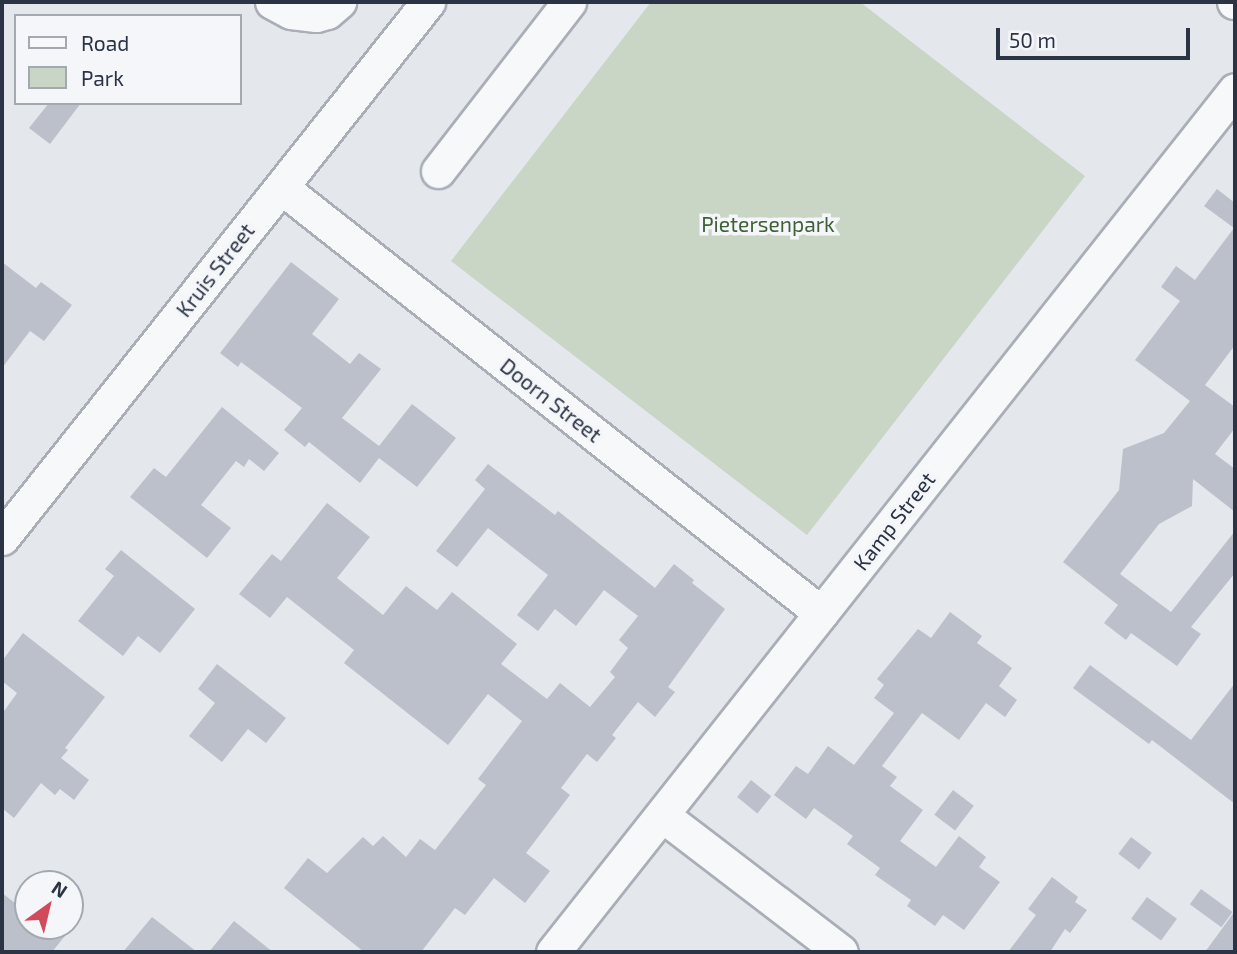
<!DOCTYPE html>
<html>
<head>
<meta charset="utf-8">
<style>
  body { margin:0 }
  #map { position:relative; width:1237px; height:954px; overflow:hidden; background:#e4e7ec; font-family:"Exo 2",sans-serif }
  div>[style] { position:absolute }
  .green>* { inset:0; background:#c9d6c5 }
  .building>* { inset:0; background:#bbc0ca; transform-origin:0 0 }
  .roads { filter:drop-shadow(2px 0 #a9aeb7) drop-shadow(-2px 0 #a9aeb7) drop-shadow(0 2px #a9aeb7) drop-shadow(0 -2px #a9aeb7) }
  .minor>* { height:33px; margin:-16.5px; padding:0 16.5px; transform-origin:16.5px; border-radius:16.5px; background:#f7f8fa }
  span { translate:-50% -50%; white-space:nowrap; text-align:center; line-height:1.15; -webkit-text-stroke:7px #f4f6f9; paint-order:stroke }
  .park-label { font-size:21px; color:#3f6138 }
  .street-label { font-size:21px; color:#2b3445 }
  .frame { position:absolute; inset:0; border:4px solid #2b3445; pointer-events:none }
  .legend { position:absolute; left:14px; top:14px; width:228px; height:91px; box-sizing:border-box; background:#f4f6f9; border:2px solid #a4a8b1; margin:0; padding:9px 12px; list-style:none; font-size:21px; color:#2b3445 }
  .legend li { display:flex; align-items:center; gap:14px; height:35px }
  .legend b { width:35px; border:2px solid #a4a8b1 }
  .north { position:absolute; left:14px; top:870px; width:70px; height:70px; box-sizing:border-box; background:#f4f6f9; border:2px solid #a4a8b1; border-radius:50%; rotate:34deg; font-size:19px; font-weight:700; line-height:28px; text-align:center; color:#2b3445 }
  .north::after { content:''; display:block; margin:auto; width:24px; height:32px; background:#d1495b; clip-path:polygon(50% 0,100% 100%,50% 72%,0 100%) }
  .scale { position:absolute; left:996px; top:28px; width:194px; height:32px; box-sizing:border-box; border:4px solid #2b3445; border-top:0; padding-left:9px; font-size:21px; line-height:24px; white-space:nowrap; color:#2b3445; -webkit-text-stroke:5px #f4f6f9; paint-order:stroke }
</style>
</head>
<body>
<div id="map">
  <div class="green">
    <div style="clip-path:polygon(651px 2px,860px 2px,1085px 176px,807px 535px,451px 261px)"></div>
  </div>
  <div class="building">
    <div style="clip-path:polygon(49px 103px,81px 103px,50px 144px,29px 128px)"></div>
    <div style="clip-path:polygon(1217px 189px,1235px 203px,1235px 345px,1205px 385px,1235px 407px,1235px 428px,1215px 454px,1235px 469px,1235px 512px,1193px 479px,1192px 506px,1159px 524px,1120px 574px,1171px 612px,1235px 531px,1235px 573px,1191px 627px,1201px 634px,1177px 666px,1131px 633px,1126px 640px,1104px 623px,1118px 605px,1063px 562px,1119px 490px,1123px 449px,1164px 433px,1190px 401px,1135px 360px,1180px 301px,1161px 287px,1176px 266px,1195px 280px,1234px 228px,1204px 206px)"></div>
    <div style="clip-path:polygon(2px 262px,36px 288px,41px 282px,72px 305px,44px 341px,30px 331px,2px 368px)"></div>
    <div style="clip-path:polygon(291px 262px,339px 299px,312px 334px,350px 364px,359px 353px,381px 369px,342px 418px,379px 446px,412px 404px,456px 438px,417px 487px,379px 458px,360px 483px,309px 442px,305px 447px,284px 430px,302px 408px,241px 362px,238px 367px,220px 353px)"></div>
    <div style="clip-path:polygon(222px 407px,279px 453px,264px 471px,249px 459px,244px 467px,236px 461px,201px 505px,231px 528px,207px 558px,130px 497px,154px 468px,166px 477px)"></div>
    <div style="clip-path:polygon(488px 464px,555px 515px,558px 511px,655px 588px,674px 564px,694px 580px,692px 583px,725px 609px,668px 687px,675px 692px,655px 717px,638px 702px,612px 735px,616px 738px,597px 762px,587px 754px,561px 788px,570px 795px,526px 853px,550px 871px,525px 903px,494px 878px,465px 915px,455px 908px,421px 952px,364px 952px,284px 888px,308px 858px,327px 873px,363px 837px,373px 846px,383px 836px,406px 857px,420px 839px,435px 850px,486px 785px,478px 779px,522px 721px,488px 694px,448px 745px,344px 663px,354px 650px,287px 597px,270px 618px,239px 594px,272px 554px,281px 561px,327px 503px,370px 537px,337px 578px,383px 615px,406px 586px,437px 610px,452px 592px,517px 644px,501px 664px,547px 699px,560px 683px,590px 707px,615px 677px,610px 672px,628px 648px,619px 640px,638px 616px,604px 590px,576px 626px,555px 609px,538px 631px,517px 615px,548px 575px,488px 528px,457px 567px,436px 551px,485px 489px,475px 480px)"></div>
    <div style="clip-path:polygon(121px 550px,195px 609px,160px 653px,138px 636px,123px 656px,78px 621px,114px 576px,105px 569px)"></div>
    <div style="clip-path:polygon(950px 612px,982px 636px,977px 643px,1012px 668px,999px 686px,1017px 700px,1005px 717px,986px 703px,959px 740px,922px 713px,882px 766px,897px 777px,890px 786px,923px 810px,900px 841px,936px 867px,959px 836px,986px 857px,979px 867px,1000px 882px,964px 930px,943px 915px,935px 926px,907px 906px,911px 900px,875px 875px,880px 868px,847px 844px,853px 836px,814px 808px,806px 819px,774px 795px,796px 766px,808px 774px,828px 746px,854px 765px,894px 713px,874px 698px,884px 685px,877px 679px,918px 629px,931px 638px)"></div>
    <div style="clip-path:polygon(23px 633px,105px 697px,65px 748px,68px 750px,61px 758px,89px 780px,74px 800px,60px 789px,55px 795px,41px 783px,14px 818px,2px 808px,2px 714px,17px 693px,2px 681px,2px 661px)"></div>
    <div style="clip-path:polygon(217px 664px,286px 718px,266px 743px,248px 729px,222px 762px,189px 736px,215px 703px,198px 689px)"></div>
    <div style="clip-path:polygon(1090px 665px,1191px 740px,1235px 683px,1235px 804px,1152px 740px,1149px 744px,1073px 688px)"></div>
    <div style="left:751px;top:780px;width:26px;height:22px;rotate:39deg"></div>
    <div style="left:953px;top:790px;width:26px;height:31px;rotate:37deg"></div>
    <div style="left:1131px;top:837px;width:26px;height:21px;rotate:37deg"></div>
    <div style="clip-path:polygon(1052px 877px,1078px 897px,1075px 902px,1087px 910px,1070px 933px,1065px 929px,1050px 952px,1008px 952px,1036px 915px,1028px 909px)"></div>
    <div style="left:1201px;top:889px;width:39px;height:19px;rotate:36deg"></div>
    <div style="clip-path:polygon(2px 893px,28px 913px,28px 926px,73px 926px,52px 952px,2px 952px)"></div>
    <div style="left:1147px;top:897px;width:37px;height:27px;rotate:36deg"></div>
    <div style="clip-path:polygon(1235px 911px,1235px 952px,1205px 952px)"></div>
    <div style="clip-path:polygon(152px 917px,197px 952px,123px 952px)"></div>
    <div style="clip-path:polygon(234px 921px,273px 952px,209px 952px)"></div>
  </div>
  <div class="roads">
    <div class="minor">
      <div style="left:272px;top:2px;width:21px;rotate:28deg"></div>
      <div style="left:291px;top:12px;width:25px;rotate:7deg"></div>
      <div style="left:316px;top:15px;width:11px;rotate:-15deg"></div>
      <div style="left:327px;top:12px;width:16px;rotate:-40deg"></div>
      <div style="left:1234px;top:2px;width:1px"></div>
      <div style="left:438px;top:171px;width:214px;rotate:-52.2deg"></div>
      <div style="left:281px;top:187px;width:688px;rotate:38.27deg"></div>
      <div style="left:2px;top:538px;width:685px;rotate:-51.52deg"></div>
      <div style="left:662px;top:815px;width:225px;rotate:37.4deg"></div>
      <div style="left:553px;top:952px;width:1099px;rotate:-51.65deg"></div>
    </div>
  </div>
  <div class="park-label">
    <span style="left:768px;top:224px">Pietersenpark</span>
  </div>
  <div class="street-label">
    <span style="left:215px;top:270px;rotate:-52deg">Kruis Street</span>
    <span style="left:551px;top:400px;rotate:38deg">Doorn Street</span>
    <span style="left:894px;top:521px;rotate:-52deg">Kamp Street</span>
  </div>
  <div class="frame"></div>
  <ul class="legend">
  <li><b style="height:9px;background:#f7f8fa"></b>Road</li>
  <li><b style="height:19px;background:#c9d6c5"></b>Park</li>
  </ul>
  <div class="north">N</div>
  <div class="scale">50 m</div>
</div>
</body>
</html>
